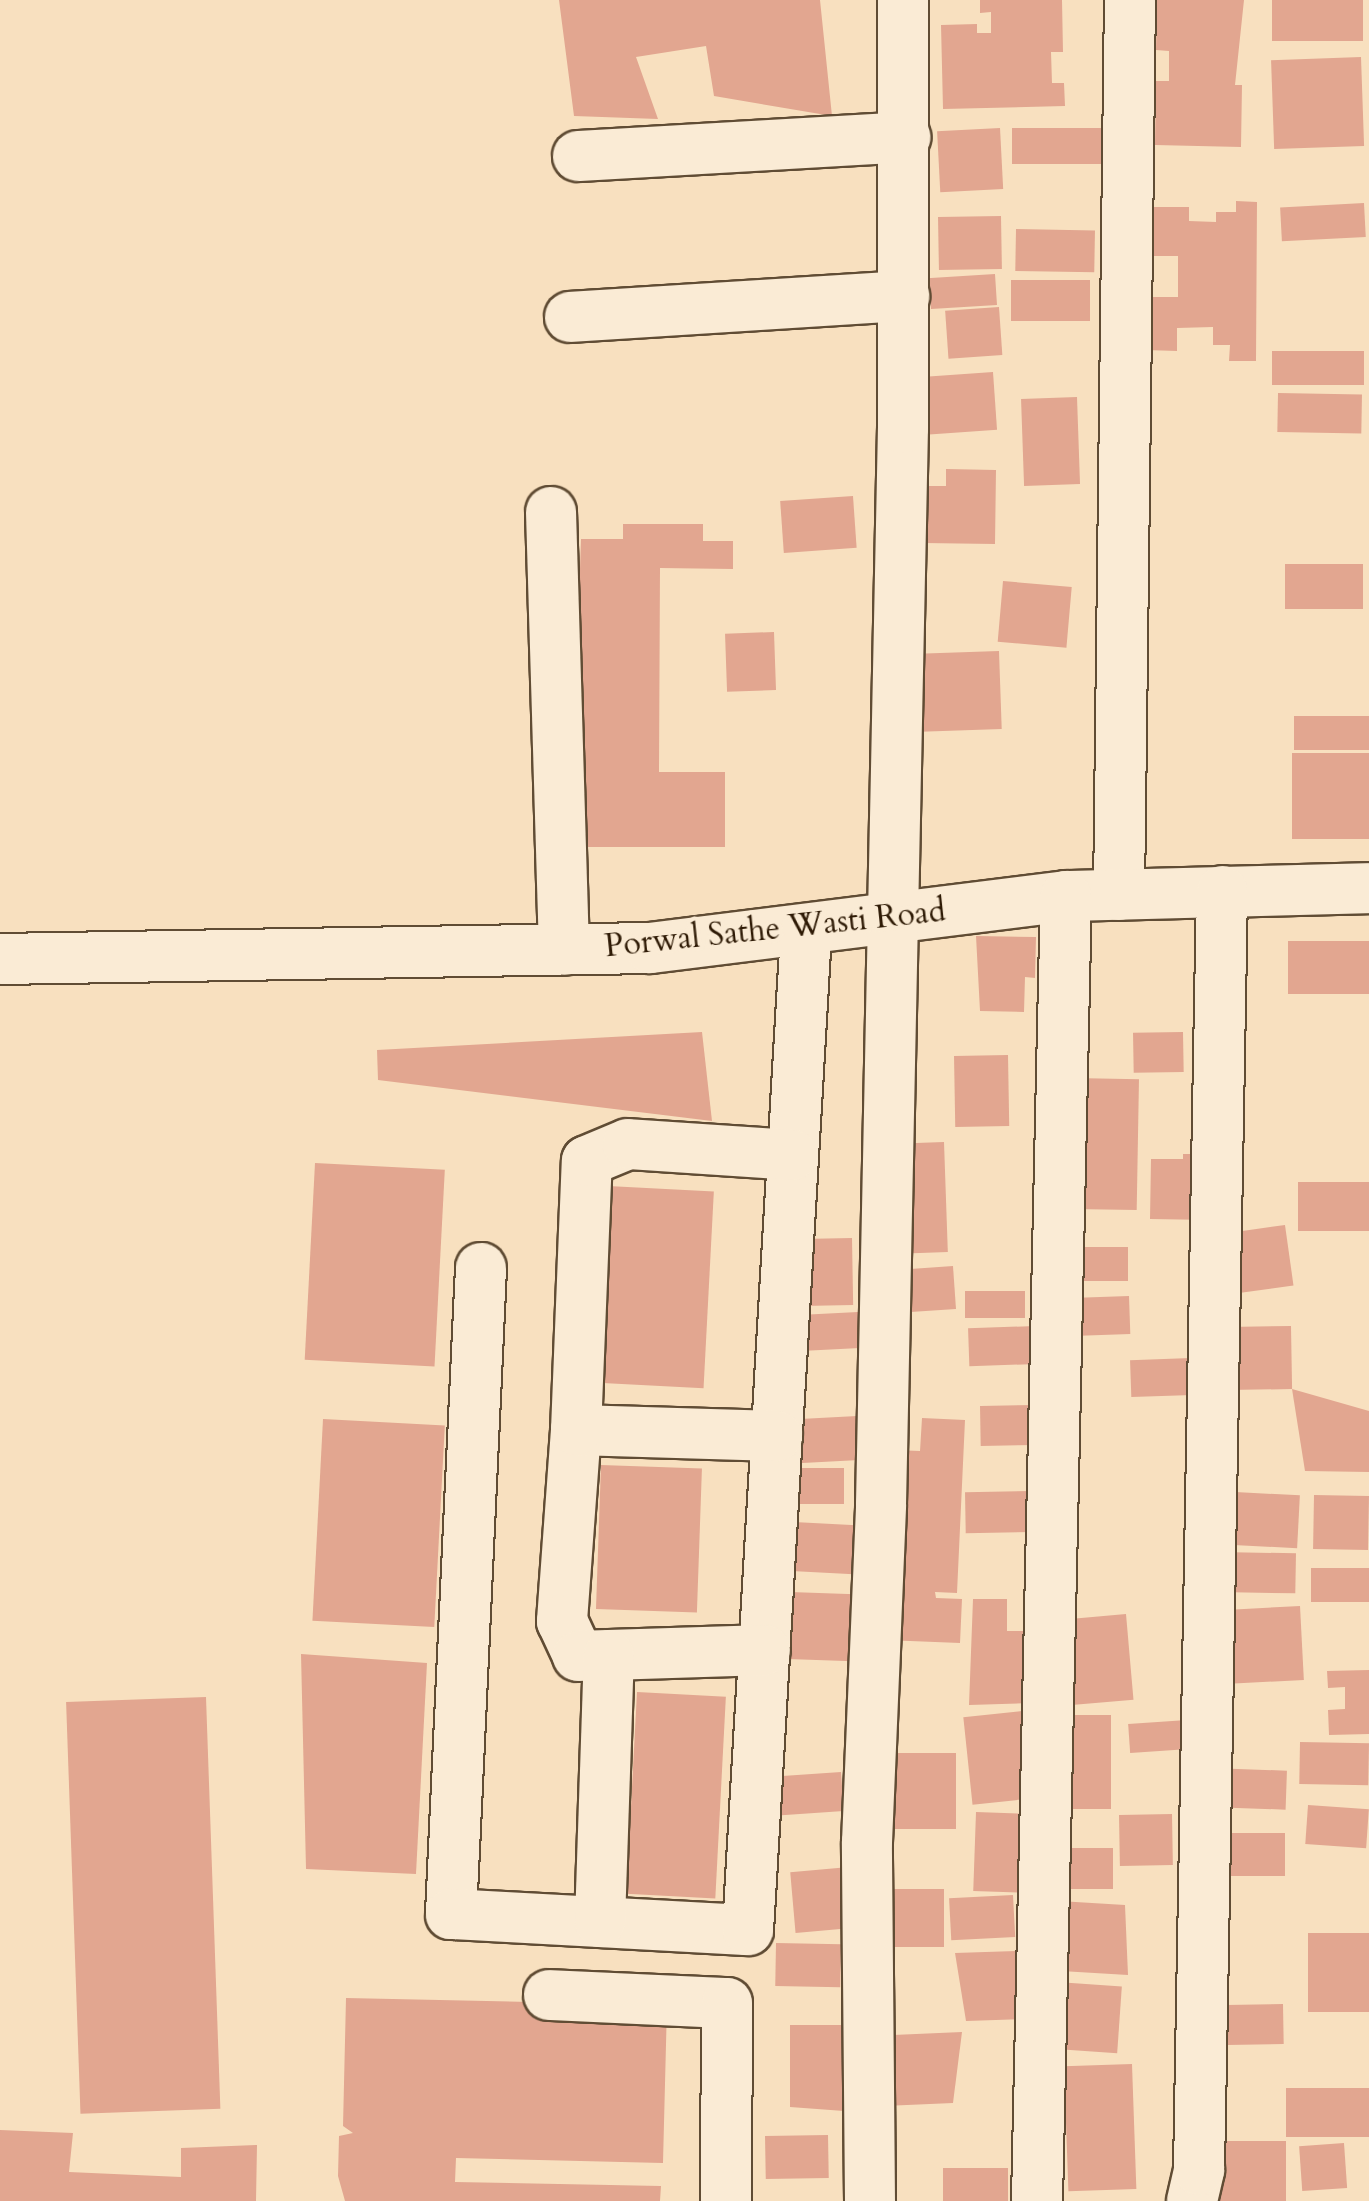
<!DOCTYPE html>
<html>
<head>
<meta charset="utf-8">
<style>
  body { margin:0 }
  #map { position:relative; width:1369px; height:2201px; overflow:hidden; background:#f8e0bf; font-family:Cardo,serif }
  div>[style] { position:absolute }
  .building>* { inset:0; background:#e2a690; transform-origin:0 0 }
  .roads { filter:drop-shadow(2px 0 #604c34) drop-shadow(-2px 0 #604c34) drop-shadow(0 2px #604c34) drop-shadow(0 -2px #604c34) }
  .minor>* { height:50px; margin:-25px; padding:0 25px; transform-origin:25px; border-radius:25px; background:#faebd5 }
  span { translate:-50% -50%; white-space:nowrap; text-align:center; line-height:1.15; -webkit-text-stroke:8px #faebd5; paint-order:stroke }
  .street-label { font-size:32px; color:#2e1a05 }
</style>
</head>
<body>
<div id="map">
  <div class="building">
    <div style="clip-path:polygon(559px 0,820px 0,832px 116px,714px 96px,706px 46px,636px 57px,658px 119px,574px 116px)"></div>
    <div style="clip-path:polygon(980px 0,1062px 0,1063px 52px,1051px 52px,1052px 83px,1064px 83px,1065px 106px,943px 109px,941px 25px,977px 24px,977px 33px,991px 33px,991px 12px,980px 13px)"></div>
    <div style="clip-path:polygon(1157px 0,1244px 0,1235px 85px,1242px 85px,1241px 147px,1155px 145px,1156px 81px,1169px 81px,1169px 51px,1156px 50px)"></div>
    <div style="left:1272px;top:0;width:91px;height:41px"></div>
    <div style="left:1361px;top:57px;width:89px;height:90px;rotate:88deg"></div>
    <div style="left:1000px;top:128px;width:61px;height:63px;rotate:87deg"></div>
    <div style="left:1109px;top:128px;width:36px;height:97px;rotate:90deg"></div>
    <div style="clip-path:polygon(1236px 201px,1257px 202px,1256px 361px,1229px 361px,1230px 345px,1213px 345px,1213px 327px,1177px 328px,1177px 351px,1146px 350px,1146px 297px,1178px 297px,1178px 256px,1148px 256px,1149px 207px,1189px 207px,1189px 221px,1216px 222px,1216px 212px,1236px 212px)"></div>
    <div style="left:1364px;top:203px;width:34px;height:84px;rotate:87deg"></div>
    <div style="left:1001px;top:216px;width:53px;height:63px;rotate:89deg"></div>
    <div style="left:1016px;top:229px;width:79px;height:42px;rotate:1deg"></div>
    <div style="clip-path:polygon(995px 274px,997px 305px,931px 309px,930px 298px,917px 299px,915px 279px)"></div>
    <div style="left:1011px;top:280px;width:79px;height:41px"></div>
    <div style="left:999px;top:307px;width:48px;height:54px;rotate:86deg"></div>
    <div style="left:1272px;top:351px;width:92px;height:34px"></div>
    <div style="left:993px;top:372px;width:58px;height:75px;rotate:86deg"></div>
    <div style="left:1278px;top:393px;width:84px;height:39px;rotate:1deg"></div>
    <div style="left:1077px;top:397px;width:87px;height:56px;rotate:88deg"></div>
    <div style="clip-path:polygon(946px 469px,996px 470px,995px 544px,923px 543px,923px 486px,946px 486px)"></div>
    <div style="left:853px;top:496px;width:52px;height:73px;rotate:86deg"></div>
    <div style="clip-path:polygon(623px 524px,703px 524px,703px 541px,733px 541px,733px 569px,660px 568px,659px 772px,725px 772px,725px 847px,580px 847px,569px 570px,580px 569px,581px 539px,623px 539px)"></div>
    <div style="left:1363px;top:564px;width:45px;height:78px;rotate:90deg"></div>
    <div style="left:1003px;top:581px;width:69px;height:61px;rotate:5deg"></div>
    <div style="left:774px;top:632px;width:58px;height:49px;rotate:88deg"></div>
    <div style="left:999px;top:651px;width:78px;height:81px;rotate:88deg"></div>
    <div style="left:1294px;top:716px;width:75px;height:34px"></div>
    <div style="left:1369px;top:753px;width:86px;height:77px;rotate:90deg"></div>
    <div style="clip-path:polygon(976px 936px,1036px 937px,1035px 978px,1025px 977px,1024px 1012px,980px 1011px)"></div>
    <div style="left:1369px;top:941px;width:53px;height:81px;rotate:90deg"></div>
    <div style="clip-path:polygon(702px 1032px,712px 1121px,378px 1080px,377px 1050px)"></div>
    <div style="left:1183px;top:1032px;width:40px;height:50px;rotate:89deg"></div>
    <div style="left:1008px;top:1055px;width:71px;height:54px;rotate:89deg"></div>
    <div style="left:1074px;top:1078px;width:65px;height:131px;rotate:1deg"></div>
    <div style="left:944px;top:1142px;width:110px;height:56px;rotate:88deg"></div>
    <div style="clip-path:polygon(1183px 1154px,1207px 1154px,1210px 1220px,1150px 1219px,1151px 1159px,1183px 1159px)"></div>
    <div style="left:315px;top:1163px;width:130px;height:197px;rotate:3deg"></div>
    <div style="left:1369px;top:1182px;width:49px;height:71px;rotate:90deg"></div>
    <div style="left:608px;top:1186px;width:106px;height:197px;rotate:3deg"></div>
    <div style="left:1285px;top:1225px;width:61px;height:66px;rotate:82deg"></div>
    <div style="left:852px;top:1238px;width:67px;height:51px;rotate:89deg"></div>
    <div style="left:1061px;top:1247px;width:67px;height:34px"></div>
    <div style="left:953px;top:1266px;width:43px;height:57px;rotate:86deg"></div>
    <div style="left:965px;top:1291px;width:60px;height:27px"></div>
    <div style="left:1129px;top:1296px;width:38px;height:65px;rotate:88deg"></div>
    <div style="left:858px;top:1312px;width:36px;height:54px;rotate:87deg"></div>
    <div style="left:1035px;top:1326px;width:38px;height:67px;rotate:88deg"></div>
    <div style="left:1291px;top:1326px;width:63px;height:64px;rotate:89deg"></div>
    <div style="left:1191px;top:1358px;width:37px;height:61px;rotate:88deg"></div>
    <div style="clip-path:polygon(1292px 1389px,1369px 1411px,1369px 1472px,1305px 1471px)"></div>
    <div style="left:1037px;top:1405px;width:40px;height:57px;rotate:89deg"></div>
    <div style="left:857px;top:1416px;width:44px;height:71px;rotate:87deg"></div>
    <div style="clip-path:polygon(922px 1418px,965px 1420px,957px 1593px,935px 1592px,936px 1598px,962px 1599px,960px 1643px,885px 1640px,895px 1450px,920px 1451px)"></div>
    <div style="left:323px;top:1419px;width:122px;height:202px;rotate:3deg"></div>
    <div style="left:601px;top:1465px;width:101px;height:144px;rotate:2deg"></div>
    <div style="left:844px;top:1468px;width:36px;height:55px;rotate:90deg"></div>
    <div style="left:1031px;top:1491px;width:41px;height:66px;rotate:89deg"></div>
    <div style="left:1217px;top:1491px;width:83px;height:53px;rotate:3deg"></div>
    <div style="left:1314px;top:1495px;width:55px;height:54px;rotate:1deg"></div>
    <div style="left:794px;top:1522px;width:67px;height:49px;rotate:3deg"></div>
    <div style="left:1220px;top:1552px;width:76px;height:40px;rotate:1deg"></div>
    <div style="left:1311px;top:1568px;width:58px;height:34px"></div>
    <div style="left:790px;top:1592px;width:65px;height:67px;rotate:2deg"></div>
    <div style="clip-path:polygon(973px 1599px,1007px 1599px,1007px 1631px,1034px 1631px,1031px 1703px,969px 1705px)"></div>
    <div style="left:1300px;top:1606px;width:74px;height:84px;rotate:87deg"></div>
    <div style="left:1126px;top:1614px;width:86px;height:59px;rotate:85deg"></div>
    <div style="clip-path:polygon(301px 1654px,427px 1663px,416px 1874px,306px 1869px)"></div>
    <div style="clip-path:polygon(1369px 1670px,1369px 1734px,1329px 1735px,1328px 1710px,1345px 1709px,1345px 1687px,1328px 1688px,1327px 1671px)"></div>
    <div style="left:637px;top:1692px;width:89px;height:202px;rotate:3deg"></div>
    <div style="left:206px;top:1697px;width:412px;height:140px;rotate:88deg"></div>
    <div style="left:1022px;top:1711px;width:88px;height:59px;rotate:84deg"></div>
    <div style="left:1054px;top:1715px;width:57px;height:94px"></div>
    <div style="left:1187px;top:1720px;width:29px;height:59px;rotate:86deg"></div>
    <div style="left:1300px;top:1742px;width:69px;height:42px;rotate:1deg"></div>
    <div style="left:895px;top:1753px;width:61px;height:76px"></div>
    <div style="left:1210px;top:1768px;width:77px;height:39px;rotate:2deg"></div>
    <div style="left:841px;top:1772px;width:39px;height:66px;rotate:86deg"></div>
    <div style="left:1308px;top:1805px;width:61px;height:39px;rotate:4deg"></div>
    <div style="left:976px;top:1812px;width:63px;height:79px;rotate:2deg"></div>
    <div style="left:1172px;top:1814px;width:51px;height:53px;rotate:89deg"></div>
    <div style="left:1208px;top:1833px;width:77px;height:43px"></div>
    <div style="left:1113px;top:1848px;width:41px;height:52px;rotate:90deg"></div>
    <div style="left:849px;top:1867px;width:61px;height:59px;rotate:85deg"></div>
    <div style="left:885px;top:1889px;width:59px;height:58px"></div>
    <div style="left:1013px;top:1895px;width:42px;height:64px;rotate:87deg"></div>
    <div style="clip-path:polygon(1059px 1901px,1125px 1905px,1128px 1975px,1061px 1971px)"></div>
    <div style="left:1369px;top:1933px;width:79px;height:61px;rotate:90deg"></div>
    <div style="left:776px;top:1943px;width:65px;height:43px;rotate:1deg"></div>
    <div style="clip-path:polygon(1016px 1951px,1026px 2019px,966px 2021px,955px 1953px)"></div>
    <div style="left:1057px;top:1982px;width:65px;height:67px;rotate:4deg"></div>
    <div style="clip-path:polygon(346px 1998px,667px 2005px,663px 2163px,456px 2158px,455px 2182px,661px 2186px,660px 2201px,345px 2201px,338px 2176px,339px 2136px,353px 2133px,343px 2126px)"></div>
    <div style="left:1283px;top:2004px;width:40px;height:57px;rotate:89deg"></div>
    <div style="clip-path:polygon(790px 2025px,855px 2025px,844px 2111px,790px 2107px)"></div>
    <div style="clip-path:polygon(962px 2032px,953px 2103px,884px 2106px,893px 2035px)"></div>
    <div style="left:1132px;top:2064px;width:125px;height:68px;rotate:88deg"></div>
    <div style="left:1369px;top:2088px;width:49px;height:83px;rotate:90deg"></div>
    <div style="clip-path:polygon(0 2130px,73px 2133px,69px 2172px,181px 2177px,181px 2148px,257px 2145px,256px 2201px,0 2201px)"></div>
    <div style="left:828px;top:2135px;width:43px;height:63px;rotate:89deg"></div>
    <div style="left:1218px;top:2141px;width:68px;height:60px"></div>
    <div style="left:1344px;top:2143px;width:45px;height:45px;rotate:86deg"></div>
    <div style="left:1008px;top:2168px;width:33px;height:65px;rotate:90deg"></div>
  </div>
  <div class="roads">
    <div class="minor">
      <div style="left:578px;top:156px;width:328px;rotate:-3.3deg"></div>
      <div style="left:570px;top:317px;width:335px;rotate:-3.6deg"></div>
      <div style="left:551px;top:512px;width:438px;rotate:88.3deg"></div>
      <div style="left:1119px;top:895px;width:895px;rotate:-89.3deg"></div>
      <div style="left:0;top:959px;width:650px;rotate:-0.97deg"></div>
      <div style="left:650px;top:948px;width:419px;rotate:-7.1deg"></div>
      <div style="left:1066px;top:896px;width:303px;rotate:-1.5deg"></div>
      <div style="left:481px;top:1268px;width:647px;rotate:92.66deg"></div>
      <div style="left:451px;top:1914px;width:297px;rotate:3.1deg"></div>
      <div style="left:748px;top:1930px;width:1000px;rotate:-86.67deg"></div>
      <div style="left:576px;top:1430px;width:192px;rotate:94.2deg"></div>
      <div style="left:562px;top:1621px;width:38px;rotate:65deg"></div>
      <div style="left:578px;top:1656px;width:187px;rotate:-1.8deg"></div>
      <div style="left:777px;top:1436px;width:201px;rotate:-178.3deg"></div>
      <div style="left:576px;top:1430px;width:269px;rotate:-87.7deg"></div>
      <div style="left:587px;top:1161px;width:44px;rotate:-22.5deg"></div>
      <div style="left:628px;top:1144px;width:165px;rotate:3.8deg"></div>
      <div style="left:600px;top:1922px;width:267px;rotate:-88.1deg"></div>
      <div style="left:549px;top:1995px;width:178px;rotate:2.6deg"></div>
      <div style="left:727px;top:2003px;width:198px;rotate:90.3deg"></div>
      <div style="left:870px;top:2201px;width:359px;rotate:-90.5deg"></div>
      <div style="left:867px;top:1842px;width:338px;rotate:-87.6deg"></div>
      <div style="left:881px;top:1504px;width:1076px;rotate:-88.83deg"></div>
      <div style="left:903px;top:428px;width:428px;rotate:-90deg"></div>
      <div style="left:1037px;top:2201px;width:1305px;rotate:-88.73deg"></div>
      <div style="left:1192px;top:2201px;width:32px;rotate:-77deg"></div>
      <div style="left:1199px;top:2170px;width:1279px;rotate:-88.97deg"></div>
    </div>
  </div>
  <div class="street-label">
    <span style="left:775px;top:929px;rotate:-6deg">Porwal Sathe Wasti Road</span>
  </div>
</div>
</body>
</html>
